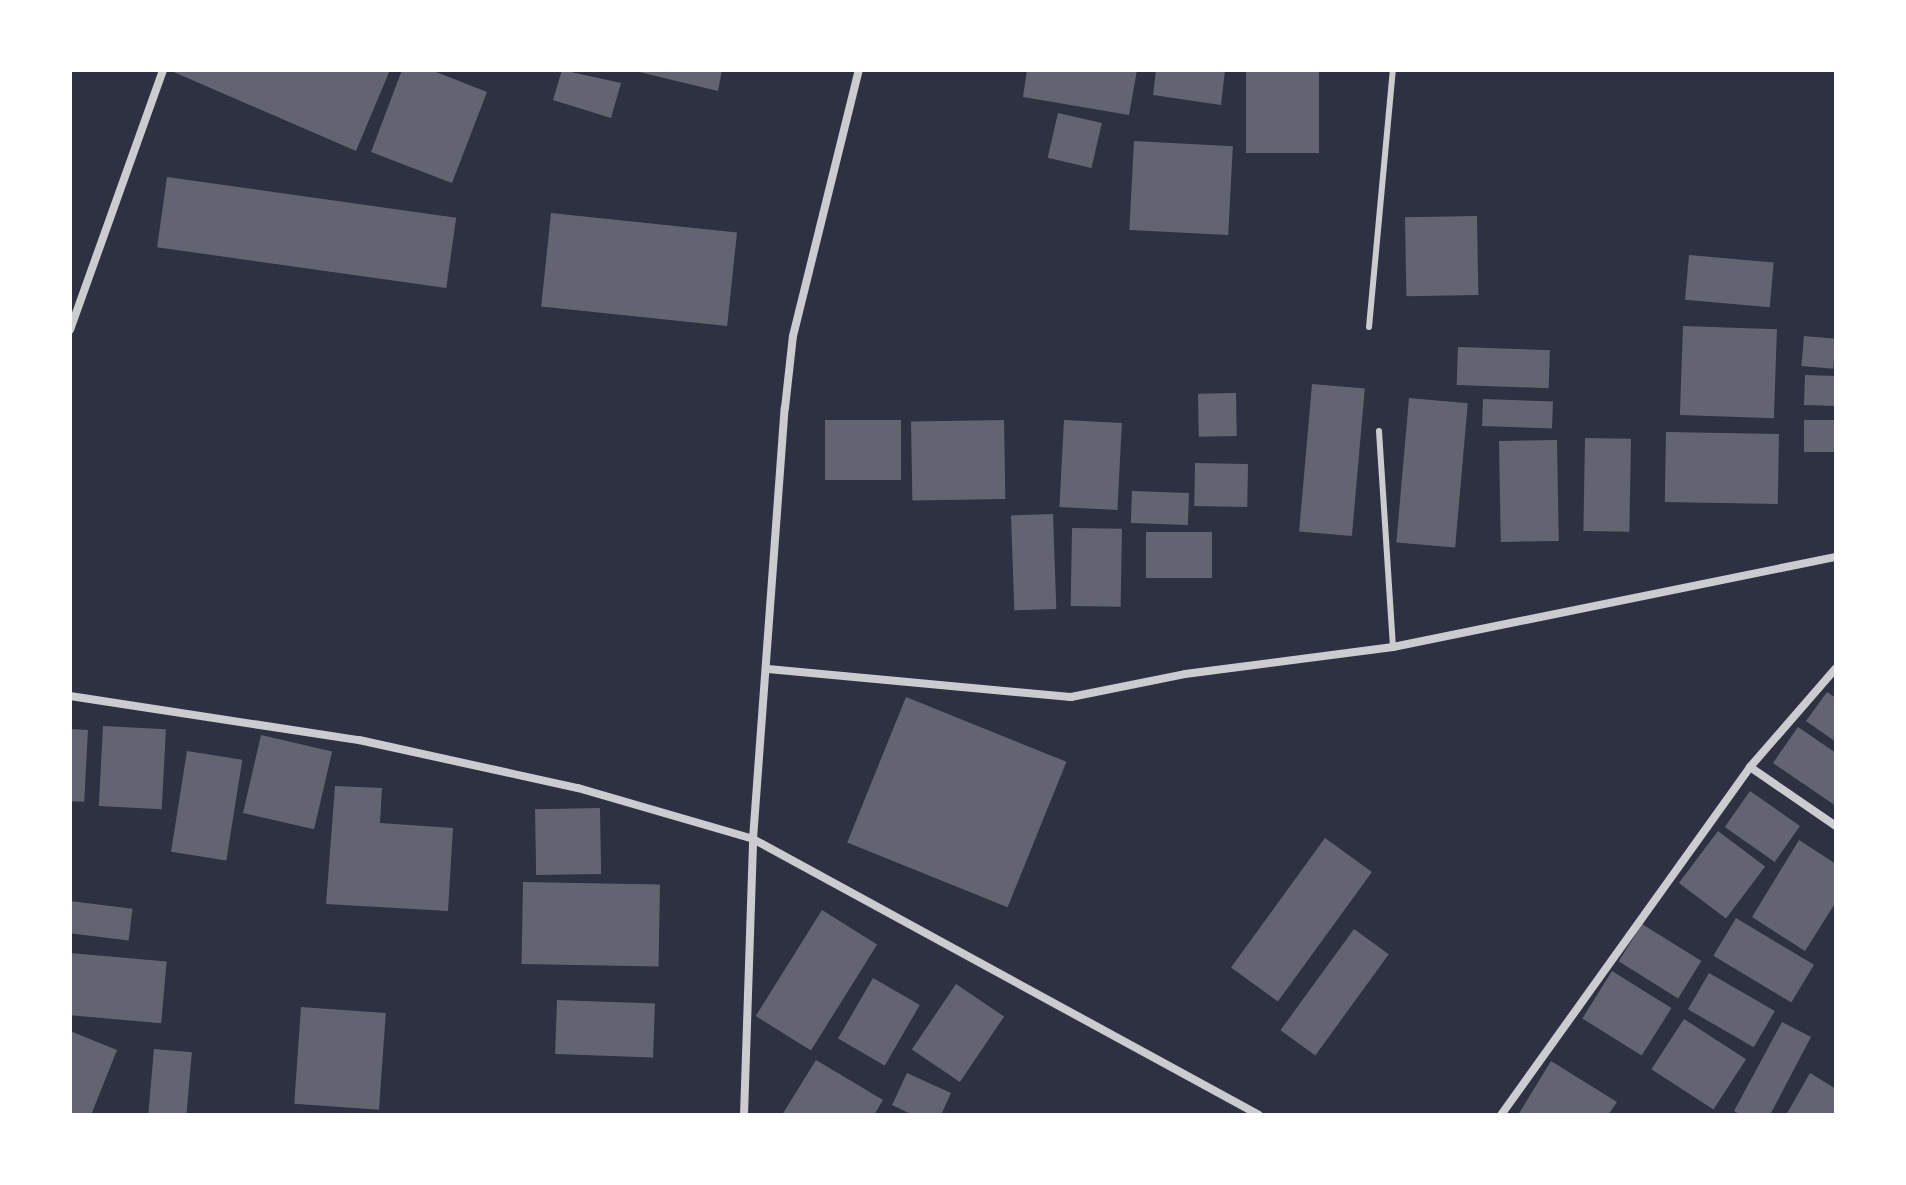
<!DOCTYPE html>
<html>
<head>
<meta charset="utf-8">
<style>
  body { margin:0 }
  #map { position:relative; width:1906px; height:1185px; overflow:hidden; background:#2d3142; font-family:Lora,serif }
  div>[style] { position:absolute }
  .building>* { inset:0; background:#626471; transform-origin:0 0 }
  .service>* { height:6px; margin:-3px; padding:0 3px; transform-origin:3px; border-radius:3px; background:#caccd0 }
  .minor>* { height:8px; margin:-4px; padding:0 4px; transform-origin:4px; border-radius:4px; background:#caccd0 }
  span { translate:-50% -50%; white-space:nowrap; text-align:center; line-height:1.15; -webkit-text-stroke:8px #fff; paint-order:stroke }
  .frame { position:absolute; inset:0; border:72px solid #fff; pointer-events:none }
</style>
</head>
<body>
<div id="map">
  <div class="building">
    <div style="clip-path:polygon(169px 70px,390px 70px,356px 151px)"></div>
    <div style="clip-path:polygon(402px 70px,431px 70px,487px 92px,452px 183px,371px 152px)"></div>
    <div style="clip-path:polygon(562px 70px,621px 83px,611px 118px,553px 100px)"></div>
    <div style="clip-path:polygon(631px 70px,722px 70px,718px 91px)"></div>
    <div style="clip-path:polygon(1027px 70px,1137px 70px,1129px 115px,1023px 97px)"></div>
    <div style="clip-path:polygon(1156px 70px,1225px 70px,1221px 105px,1153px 95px)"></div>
    <div style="left:1246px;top:70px;width:73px;height:83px"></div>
    <div style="left:1058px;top:113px;width:45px;height:46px;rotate:13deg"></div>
    <div style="left:1134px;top:141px;width:99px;height:89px;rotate:3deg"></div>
    <div style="left:167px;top:177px;width:292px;height:71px;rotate:8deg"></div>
    <div style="left:551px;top:213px;width:187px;height:94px;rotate:6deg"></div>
    <div style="left:1477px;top:216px;width:79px;height:72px;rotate:89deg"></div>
    <div style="left:1689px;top:255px;width:85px;height:45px;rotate:5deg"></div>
    <div style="left:1683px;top:326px;width:94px;height:89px;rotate:2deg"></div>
    <div style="left:1804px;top:336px;width:32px;height:30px;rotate:5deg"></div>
    <div style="left:1458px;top:347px;width:92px;height:38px;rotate:2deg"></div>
    <div style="left:1805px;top:375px;width:31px;height:30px;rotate:2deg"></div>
    <div style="left:1312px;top:384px;width:53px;height:148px;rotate:5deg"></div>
    <div style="left:1236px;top:393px;width:43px;height:38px;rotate:89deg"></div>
    <div style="left:1409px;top:398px;width:59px;height:145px;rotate:5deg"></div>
    <div style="left:1483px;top:399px;width:70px;height:27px;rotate:2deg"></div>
    <div style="left:825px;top:420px;width:76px;height:60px"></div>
    <div style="left:1004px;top:420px;width:79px;height:93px;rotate:89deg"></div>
    <div style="left:1064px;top:420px;width:58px;height:87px;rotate:3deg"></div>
    <div style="left:1804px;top:420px;width:32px;height:32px"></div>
    <div style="left:1666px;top:432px;width:113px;height:70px;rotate:1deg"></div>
    <div style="left:1585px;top:438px;width:46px;height:93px;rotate:1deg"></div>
    <div style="left:1557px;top:440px;width:101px;height:58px;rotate:89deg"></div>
    <div style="left:1195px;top:463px;width:53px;height:43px;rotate:1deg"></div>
    <div style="left:1132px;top:491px;width:57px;height:32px;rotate:2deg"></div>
    <div style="left:1053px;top:514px;width:95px;height:42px;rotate:88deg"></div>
    <div style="left:1072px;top:528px;width:50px;height:78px;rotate:1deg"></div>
    <div style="left:1146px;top:532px;width:66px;height:46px"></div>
    <div style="clip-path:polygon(1827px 692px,1836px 698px,1836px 742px,1806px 721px)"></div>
    <div style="left:906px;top:697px;width:173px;height:157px;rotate:22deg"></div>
    <div style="left:103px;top:726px;width:63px;height:80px;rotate:3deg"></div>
    <div style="clip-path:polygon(1798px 727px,1836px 753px,1836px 806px,1773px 763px)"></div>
    <div style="left:70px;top:729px;width:18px;height:72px;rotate:3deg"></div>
    <div style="left:261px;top:735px;width:73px;height:80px;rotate:13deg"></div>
    <div style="left:187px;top:751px;width:56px;height:102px;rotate:9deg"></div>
    <div style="clip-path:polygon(335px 786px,382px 788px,380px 823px,453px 828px,448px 911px,326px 904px)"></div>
    <div style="left:1750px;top:791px;width:61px;height:44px;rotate:35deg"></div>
    <div style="left:600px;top:808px;width:66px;height:65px;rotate:89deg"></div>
    <div style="left:1718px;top:831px;width:59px;height:65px;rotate:37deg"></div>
    <div style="left:1325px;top:838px;width:58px;height:160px;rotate:36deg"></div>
    <div style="clip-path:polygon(1799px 840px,1836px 864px,1836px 902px,1805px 951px,1752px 917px)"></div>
    <div style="left:523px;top:882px;width:137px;height:82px;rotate:1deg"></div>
    <div style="left:70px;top:901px;width:63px;height:32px;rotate:7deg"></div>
    <div style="left:822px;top:910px;width:65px;height:125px;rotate:32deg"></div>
    <div style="left:1736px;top:918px;width:91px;height:44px;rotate:31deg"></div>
    <div style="left:1642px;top:924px;width:70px;height:44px;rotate:32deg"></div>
    <div style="left:1354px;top:929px;width:43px;height:125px;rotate:36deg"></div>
    <div style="left:70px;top:953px;width:97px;height:62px;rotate:5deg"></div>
    <div style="left:1612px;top:971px;width:70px;height:56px;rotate:32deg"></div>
    <div style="left:1709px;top:973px;width:76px;height:42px;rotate:30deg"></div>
    <div style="left:873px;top:978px;width:54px;height:70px;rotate:30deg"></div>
    <div style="left:956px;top:984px;width:58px;height:79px;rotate:34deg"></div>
    <div style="left:557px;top:1000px;width:98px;height:54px;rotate:2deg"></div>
    <div style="left:301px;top:1007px;width:85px;height:97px;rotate:4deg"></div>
    <div style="left:1684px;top:1019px;width:74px;height:60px;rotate:33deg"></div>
    <div style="clip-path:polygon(1782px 1022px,1811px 1037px,1770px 1115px,1741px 1115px,1734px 1111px)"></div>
    <div style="clip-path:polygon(70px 1031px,117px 1050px,91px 1115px,70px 1115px)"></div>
    <div style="left:154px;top:1049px;width:38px;height:66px;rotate:5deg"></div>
    <div style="clip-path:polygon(816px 1060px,883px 1100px,874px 1115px,782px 1115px)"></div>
    <div style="clip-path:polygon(1551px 1061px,1617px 1102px,1608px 1115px,1518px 1115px)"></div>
    <div style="clip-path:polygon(907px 1073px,951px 1093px,941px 1115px,913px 1115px,892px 1105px)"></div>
    <div style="clip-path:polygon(1810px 1073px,1836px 1089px,1836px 1115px,1786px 1115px)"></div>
  </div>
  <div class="service">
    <div style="left:1369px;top:327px;width:258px;rotate:-84.7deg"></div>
    <div style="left:1379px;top:431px;width:216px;rotate:86.3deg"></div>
  </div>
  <div class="minor">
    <div style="left:70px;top:330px;width:276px;rotate:-70.3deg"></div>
    <div style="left:768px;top:669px;width:304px;rotate:5.3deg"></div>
    <div style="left:1071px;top:697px;width:116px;rotate:-11.4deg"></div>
    <div style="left:1185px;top:674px;width:210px;rotate:-7.4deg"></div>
    <div style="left:1393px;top:647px;width:452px;rotate:-11.5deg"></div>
    <div style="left:70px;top:696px;width:292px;rotate:8.7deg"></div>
    <div style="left:359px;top:740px;width:224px;rotate:12.4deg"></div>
    <div style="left:578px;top:788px;width:182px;rotate:16.2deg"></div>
    <div style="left:753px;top:839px;width:576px;rotate:28.61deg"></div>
    <div style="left:1750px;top:767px;width:104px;rotate:34.5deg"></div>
    <div style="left:744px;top:1115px;width:276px;rotate:-88.1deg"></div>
    <div style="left:753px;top:839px;width:432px;rotate:-85.8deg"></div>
    <div style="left:785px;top:408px;width:72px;rotate:-83.7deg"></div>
    <div style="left:793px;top:336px;width:274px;rotate:-76.1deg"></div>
    <div style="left:1501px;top:1115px;width:428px;rotate:-54.4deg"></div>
    <div style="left:1750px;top:767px;width:131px;rotate:-49deg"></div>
  </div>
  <div class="frame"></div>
</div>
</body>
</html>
